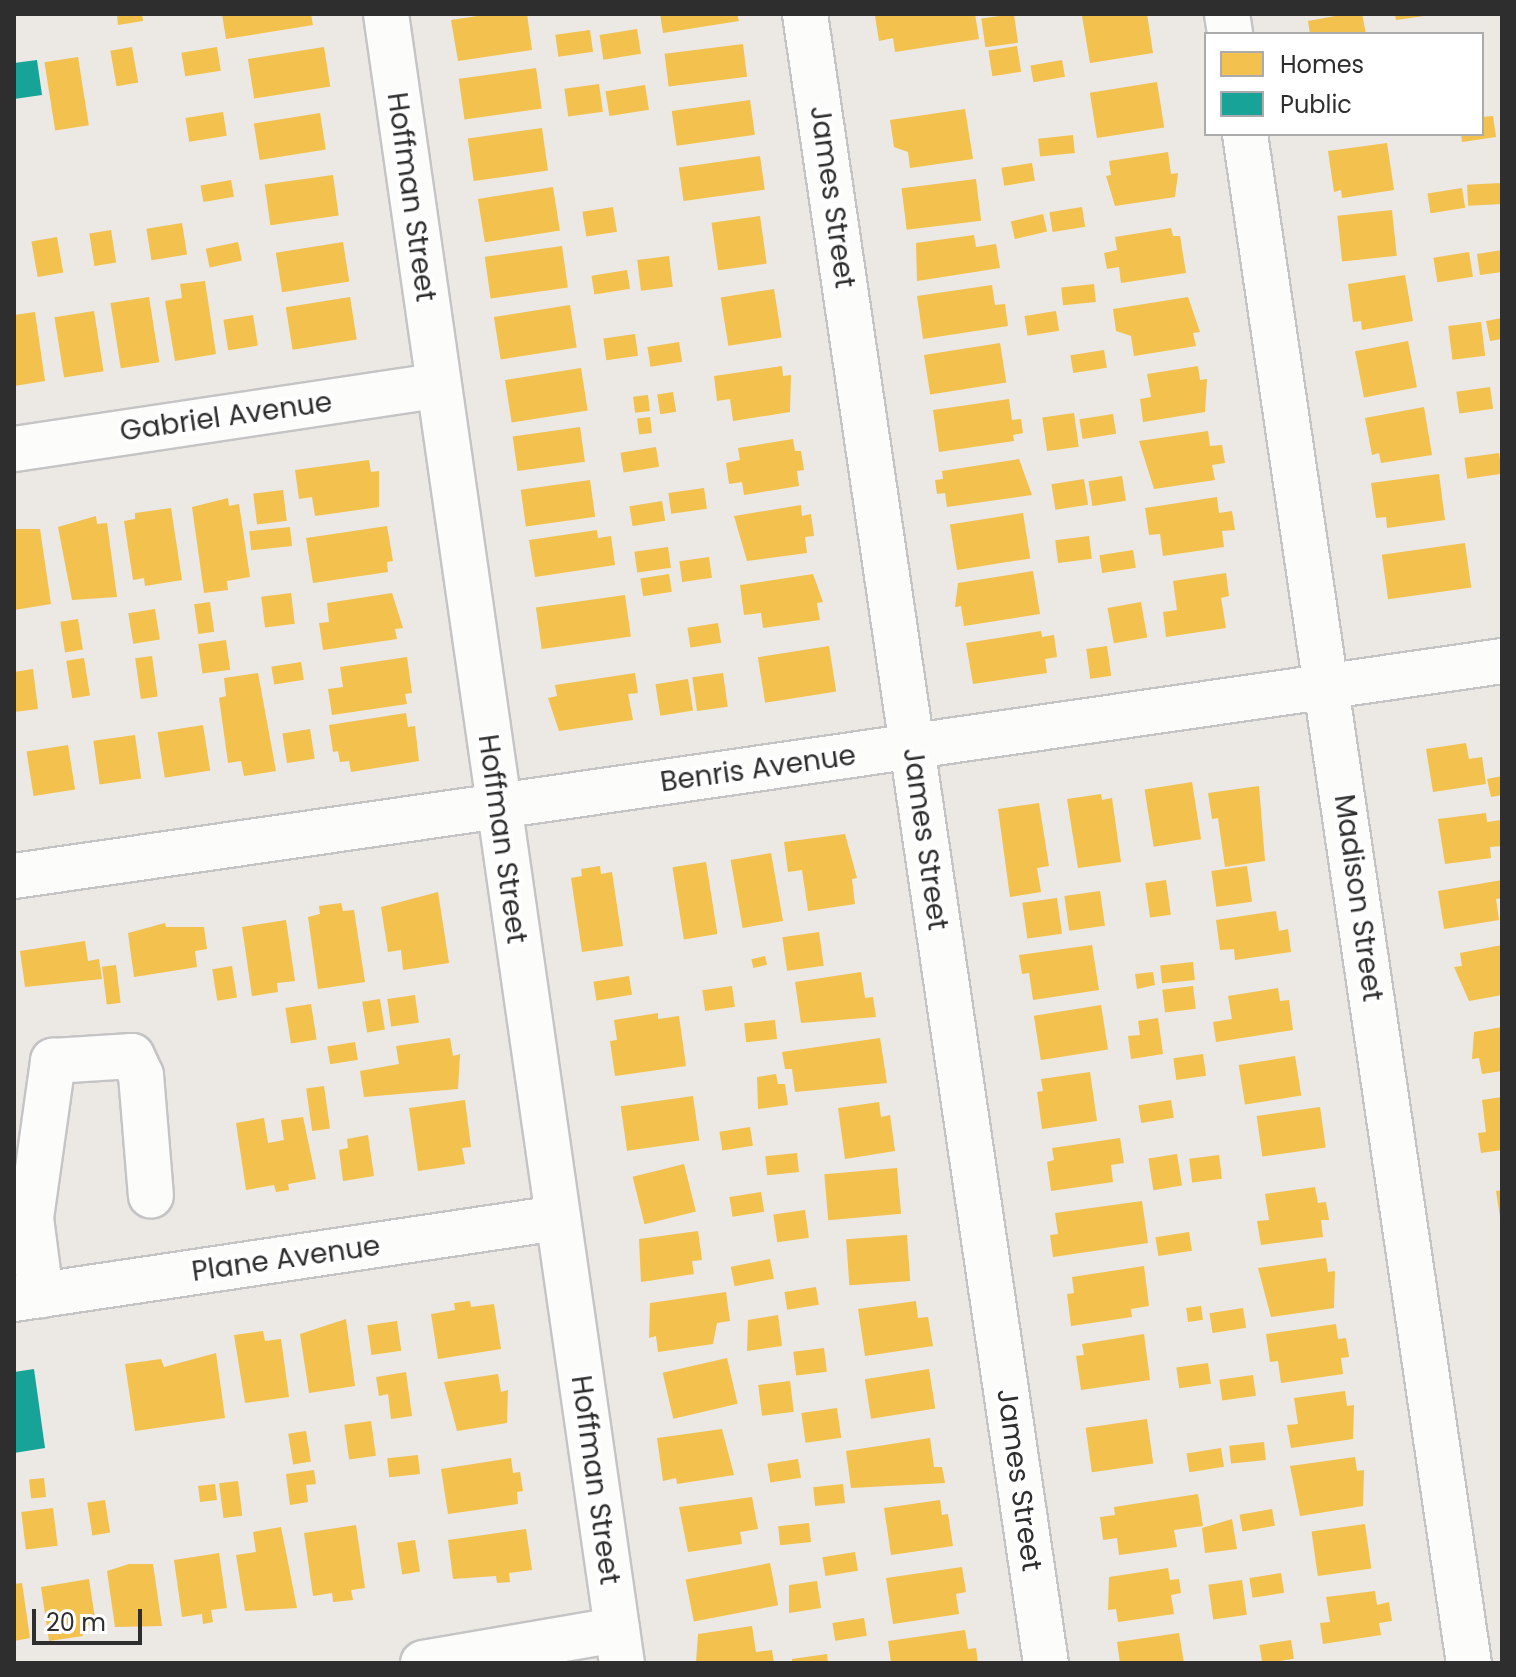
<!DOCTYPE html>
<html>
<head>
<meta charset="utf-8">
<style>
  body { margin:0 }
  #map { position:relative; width:1516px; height:1677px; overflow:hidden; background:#ece8e4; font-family:Poppins,sans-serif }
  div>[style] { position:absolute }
  .homes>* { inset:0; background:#f2c14e; transform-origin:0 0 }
  .public>* { inset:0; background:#17a398 }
  .roads { filter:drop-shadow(2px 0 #c5c4c5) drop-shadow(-2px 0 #c5c4c5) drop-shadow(0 2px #c5c4c5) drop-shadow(0 -2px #c5c4c5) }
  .minor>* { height:44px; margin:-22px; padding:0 22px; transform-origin:22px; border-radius:22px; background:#fcfcfb }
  span { translate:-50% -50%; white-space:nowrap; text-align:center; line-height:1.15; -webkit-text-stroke:8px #fff; paint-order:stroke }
  .street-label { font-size:28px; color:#2e2e2e }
  .frame { position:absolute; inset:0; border:16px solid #2e2e2e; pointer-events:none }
  .legend { position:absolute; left:1204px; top:32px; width:280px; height:104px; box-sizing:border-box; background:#fff; border:2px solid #ababab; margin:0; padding:10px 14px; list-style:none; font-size:24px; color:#2e2e2e }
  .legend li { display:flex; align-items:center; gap:16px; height:40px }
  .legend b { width:40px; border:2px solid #ababab }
  .scale { position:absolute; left:32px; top:1609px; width:110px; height:36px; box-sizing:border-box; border:4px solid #2e2e2e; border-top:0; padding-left:10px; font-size:24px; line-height:28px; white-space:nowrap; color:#2e2e2e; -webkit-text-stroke:6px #fff; paint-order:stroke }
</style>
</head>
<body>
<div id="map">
  <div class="homes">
    <div style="clip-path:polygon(117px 14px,142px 14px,143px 21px,118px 25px)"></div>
    <div style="clip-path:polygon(222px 14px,311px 14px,313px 25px,226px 39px)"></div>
    <div style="clip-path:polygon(491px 14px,527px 14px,532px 50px,458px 61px,451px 20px)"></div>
    <div style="clip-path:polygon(660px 14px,737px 14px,739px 21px,663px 33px)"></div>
    <div style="clip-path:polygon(975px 14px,979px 39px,895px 52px,893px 38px,879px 41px,875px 16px)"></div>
    <div style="left:1014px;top:14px;width:29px;height:33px;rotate:82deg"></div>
    <div style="clip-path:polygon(1094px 14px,1147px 14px,1153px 53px,1090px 63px,1082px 16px)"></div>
    <div style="clip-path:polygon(1346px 14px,1362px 14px,1366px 34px,1310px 34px,1308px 21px)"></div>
    <div style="clip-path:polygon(1395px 14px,1424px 14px,1424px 16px,1396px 20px)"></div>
    <div style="left:637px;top:29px;width:25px;height:38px;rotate:81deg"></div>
    <div style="left:590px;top:30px;width:22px;height:35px;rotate:82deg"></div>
    <div style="left:743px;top:44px;width:33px;height:79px;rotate:83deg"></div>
    <div style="left:1017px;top:46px;width:26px;height:29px;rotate:81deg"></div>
    <div style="left:132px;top:47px;width:36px;height:22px;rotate:80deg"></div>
    <div style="left:217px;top:47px;width:24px;height:36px;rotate:81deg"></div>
    <div style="left:324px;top:47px;width:40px;height:77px;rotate:81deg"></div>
    <div style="left:78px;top:57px;width:69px;height:34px;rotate:81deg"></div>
    <div style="left:1062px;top:60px;width:17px;height:32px;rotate:80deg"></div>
    <div style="left:536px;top:68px;width:41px;height:78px;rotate:82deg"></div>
    <div style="left:1157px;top:82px;width:46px;height:68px;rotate:81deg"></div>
    <div style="left:599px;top:84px;width:28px;height:35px;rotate:82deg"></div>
    <div style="left:645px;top:85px;width:25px;height:40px;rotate:81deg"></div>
    <div style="left:750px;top:100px;width:35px;height:79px;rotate:82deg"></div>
    <div style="clip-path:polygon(965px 109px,973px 159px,910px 168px,908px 152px,894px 147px,890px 120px)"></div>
    <div style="left:223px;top:112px;width:24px;height:38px;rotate:81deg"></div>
    <div style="left:320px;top:113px;width:37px;height:67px;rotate:81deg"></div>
    <div style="clip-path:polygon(1493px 116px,1496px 137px,1462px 142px,1461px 134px,1482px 134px,1482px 117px)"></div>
    <div style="left:542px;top:128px;width:43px;height:75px;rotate:82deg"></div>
    <div style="left:1073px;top:135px;width:18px;height:35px;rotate:84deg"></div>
    <div style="clip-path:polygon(1387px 143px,1394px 190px,1342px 198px,1341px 190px,1334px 192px,1328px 151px)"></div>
    <div style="clip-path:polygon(1168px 152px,1171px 174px,1178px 173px,1175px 197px,1115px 206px,1106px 176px,1111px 175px,1109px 161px)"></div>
    <div style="left:760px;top:156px;width:34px;height:82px;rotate:82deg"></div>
    <div style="left:1032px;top:163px;width:18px;height:31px;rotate:81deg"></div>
    <div style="left:333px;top:175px;width:41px;height:69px;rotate:82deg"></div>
    <div style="left:976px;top:179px;width:42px;height:75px;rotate:83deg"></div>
    <div style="left:231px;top:180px;width:17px;height:31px;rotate:80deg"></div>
    <div style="left:1501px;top:183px;width:21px;height:34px;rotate:87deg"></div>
    <div style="left:553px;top:187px;width:44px;height:76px;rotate:81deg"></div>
    <div style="left:1462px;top:188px;width:20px;height:35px;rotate:81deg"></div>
    <div style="left:613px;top:207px;width:25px;height:31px;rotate:81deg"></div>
    <div style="left:1082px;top:207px;width:20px;height:33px;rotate:81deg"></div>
    <div style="left:1392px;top:210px;width:46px;height:55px;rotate:84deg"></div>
    <div style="left:1043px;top:214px;width:18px;height:33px;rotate:77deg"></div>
    <div style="left:760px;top:216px;width:48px;height:49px;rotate:82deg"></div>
    <div style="left:182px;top:223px;width:32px;height:36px;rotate:81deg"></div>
    <div style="clip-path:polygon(1171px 228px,1173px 236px,1180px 236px,1186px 273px,1121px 283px,1119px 267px,1107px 269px,1104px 253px,1117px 250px,1115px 237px)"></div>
    <div style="left:111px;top:230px;width:33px;height:22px;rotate:81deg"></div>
    <div style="clip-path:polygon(974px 235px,976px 247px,996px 244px,1000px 268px,917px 281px,916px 243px)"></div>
    <div style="left:57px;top:237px;width:36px;height:26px;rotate:80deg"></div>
    <div style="left:238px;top:242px;width:19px;height:33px;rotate:78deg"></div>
    <div style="left:343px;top:242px;width:40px;height:68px;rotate:81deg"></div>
    <div style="left:562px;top:246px;width:42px;height:78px;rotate:82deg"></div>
    <div style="clip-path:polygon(1502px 250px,1502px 272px,1480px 275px,1477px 254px)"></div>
    <div style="left:1469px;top:252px;width:25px;height:36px;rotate:81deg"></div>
    <div style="left:669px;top:256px;width:31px;height:32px;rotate:83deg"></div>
    <div style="left:627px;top:270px;width:19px;height:36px;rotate:81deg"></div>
    <div style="clip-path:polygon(1405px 275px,1413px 321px,1362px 330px,1361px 321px,1353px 322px,1348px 284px)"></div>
    <div style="clip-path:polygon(205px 281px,216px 354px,175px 361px,165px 301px,182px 298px,180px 284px)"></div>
    <div style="left:1094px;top:284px;width:18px;height:33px;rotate:84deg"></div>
    <div style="clip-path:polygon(992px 285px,995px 305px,1005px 304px,1008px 326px,923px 339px,917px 296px)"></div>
    <div style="left:774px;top:289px;width:49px;height:54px;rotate:81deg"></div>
    <div style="left:149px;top:297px;width:66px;height:39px;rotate:81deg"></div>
    <div style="left:350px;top:297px;width:43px;height:65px;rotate:81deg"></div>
    <div style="clip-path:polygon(1188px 297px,1200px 332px,1193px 333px,1196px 346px,1134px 356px,1131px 336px,1116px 331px,1113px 309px)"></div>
    <div style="left:570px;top:305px;width:43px;height:77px;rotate:81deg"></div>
    <div style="left:94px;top:311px;width:61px;height:40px;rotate:81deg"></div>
    <div style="left:1056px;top:311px;width:20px;height:32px;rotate:81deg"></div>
    <div style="clip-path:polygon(35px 312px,45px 381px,14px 386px,14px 315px)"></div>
    <div style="left:253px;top:315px;width:31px;height:30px;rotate:81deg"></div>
    <div style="clip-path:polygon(1502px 318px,1502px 339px,1490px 341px,1486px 321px)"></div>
    <div style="left:1481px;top:322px;width:34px;height:33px;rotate:83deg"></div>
    <div style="left:635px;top:334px;width:22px;height:32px;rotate:82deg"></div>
    <div style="left:1408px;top:341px;width:47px;height:54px;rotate:79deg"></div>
    <div style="left:679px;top:342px;width:20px;height:32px;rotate:81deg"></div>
    <div style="left:1000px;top:343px;width:40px;height:77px;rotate:81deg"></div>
    <div style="left:1104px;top:350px;width:18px;height:34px;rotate:81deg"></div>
    <div style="clip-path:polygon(782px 366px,783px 376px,791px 375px,790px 412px,733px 421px,730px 399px,717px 401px,714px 376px)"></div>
    <div style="clip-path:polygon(1198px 366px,1200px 380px,1207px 379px,1205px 412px,1143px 422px,1140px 399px,1151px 397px,1147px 374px)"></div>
    <div style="left:581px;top:368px;width:43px;height:77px;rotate:81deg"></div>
    <div style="left:1490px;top:387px;width:22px;height:34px;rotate:82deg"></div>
    <div style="left:673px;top:392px;width:20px;height:16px;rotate:81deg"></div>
    <div style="left:648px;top:395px;width:16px;height:15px;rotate:83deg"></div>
    <div style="clip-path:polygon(1009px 399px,1012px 420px,1021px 419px,1023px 433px,1013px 435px,1014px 441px,939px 452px,933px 410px)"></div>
    <div style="clip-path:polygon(1424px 407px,1432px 455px,1381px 463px,1379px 453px,1372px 455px,1365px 418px)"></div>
    <div style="left:1074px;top:413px;width:34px;height:32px;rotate:82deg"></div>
    <div style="left:1113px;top:414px;width:20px;height:34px;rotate:81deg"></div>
    <div style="left:650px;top:417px;width:16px;height:13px;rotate:83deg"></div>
    <div style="left:580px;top:427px;width:35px;height:68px;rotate:82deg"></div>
    <div style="clip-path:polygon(1208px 431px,1210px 446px,1222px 445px,1225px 463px,1212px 465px,1215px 480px,1154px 489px,1139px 441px)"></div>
    <div style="clip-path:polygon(793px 439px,795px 451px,801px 451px,804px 470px,797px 471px,799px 486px,744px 495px,742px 482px,729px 484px,726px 463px,740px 460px,738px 448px)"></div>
    <div style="left:656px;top:447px;width:20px;height:36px;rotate:81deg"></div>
    <div style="left:1499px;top:453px;width:21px;height:35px;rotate:82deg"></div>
    <div style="clip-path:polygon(1019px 459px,1032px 495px,947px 507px,945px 493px,937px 494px,935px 480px,943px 479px,942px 471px)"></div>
    <div style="clip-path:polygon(369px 460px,371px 472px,379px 471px,379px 507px,315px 516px,312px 497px,299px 499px,295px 470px)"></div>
    <div style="clip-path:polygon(1439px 474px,1445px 520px,1387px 528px,1386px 517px,1376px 518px,1371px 483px)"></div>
    <div style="left:1122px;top:476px;width:25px;height:34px;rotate:81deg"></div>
    <div style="left:1084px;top:479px;width:26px;height:33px;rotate:81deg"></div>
    <div style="left:590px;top:480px;width:37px;height:70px;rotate:82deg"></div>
    <div style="left:704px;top:488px;width:21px;height:36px;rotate:82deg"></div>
    <div style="left:283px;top:490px;width:31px;height:30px;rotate:83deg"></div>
    <div style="clip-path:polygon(1217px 497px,1219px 513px,1232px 511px,1235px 530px,1222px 531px,1224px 547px,1163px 556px,1160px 534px,1149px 535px,1145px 508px)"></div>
    <div style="clip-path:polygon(228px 498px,229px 506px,239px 504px,250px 577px,227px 581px,228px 590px,204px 593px,192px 507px)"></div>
    <div style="left:662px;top:501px;width:20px;height:33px;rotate:81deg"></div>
    <div style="clip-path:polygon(801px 505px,802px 516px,811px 514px,814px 536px,805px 537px,807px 553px,747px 561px,734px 516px)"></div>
    <div style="clip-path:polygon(171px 508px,182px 580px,145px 586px,144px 578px,133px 580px,124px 521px,135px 519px,135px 513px)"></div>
    <div style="left:1023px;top:513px;width:46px;height:74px;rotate:81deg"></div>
    <div style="clip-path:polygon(96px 516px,97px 524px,107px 523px,117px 597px,72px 600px,58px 527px)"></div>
    <div style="clip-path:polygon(387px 526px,393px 561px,387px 562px,388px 572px,313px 583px,306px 538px)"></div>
    <div style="left:290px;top:527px;width:19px;height:41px;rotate:84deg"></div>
    <div style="clip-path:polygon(14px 529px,40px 529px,51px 604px,14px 610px)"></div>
    <div style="clip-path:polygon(597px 530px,598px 538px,611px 536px,615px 565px,535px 577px,529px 540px)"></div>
    <div style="left:1089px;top:536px;width:23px;height:34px;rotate:83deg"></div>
    <div style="left:1465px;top:543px;width:45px;height:84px;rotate:82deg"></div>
    <div style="left:668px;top:547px;width:21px;height:34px;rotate:82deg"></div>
    <div style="left:1133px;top:550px;width:18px;height:34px;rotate:81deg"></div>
    <div style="left:709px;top:557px;width:21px;height:30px;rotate:82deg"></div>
    <div style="clip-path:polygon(1033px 571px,1040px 614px,964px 626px,961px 606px,955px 607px,958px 583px)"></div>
    <div style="clip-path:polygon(1226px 573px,1229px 596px,1221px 598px,1226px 628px,1166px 637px,1163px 612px,1177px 610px,1173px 581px)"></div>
    <div style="left:669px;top:574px;width:18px;height:29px;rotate:81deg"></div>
    <div style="clip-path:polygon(813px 574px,823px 602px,817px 603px,820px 620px,763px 628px,761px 613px,744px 615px,740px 585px)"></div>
    <div style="left:291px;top:593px;width:31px;height:30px;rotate:83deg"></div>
    <div style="clip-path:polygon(392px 593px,403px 628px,395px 629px,397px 639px,323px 650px,319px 623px,329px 622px,327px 603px)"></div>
    <div style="left:625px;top:595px;width:42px;height:90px;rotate:82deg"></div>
    <div style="left:210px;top:602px;width:30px;height:16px;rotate:82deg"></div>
    <div style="left:1141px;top:602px;width:36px;height:34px;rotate:80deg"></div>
    <div style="left:155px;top:609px;width:31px;height:27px;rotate:81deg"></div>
    <div style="left:78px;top:619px;width:31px;height:18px;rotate:81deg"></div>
    <div style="left:718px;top:623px;width:20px;height:31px;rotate:81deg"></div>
    <div style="clip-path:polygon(1041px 631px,1042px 637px,1054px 635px,1057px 657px,1045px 659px,1047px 673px,973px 684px,966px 643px)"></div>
    <div style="left:226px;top:640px;width:30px;height:28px;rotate:82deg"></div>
    <div style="left:829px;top:646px;width:46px;height:72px;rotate:81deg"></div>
    <div style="left:1107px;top:646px;width:30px;height:21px;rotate:82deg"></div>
    <div style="left:152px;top:656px;width:41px;height:17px;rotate:82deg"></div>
    <div style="clip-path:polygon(407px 657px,412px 693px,405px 694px,407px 704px,332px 715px,328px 689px,343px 687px,340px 667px)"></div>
    <div style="left:84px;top:658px;width:38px;height:18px;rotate:81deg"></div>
    <div style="left:301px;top:662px;width:18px;height:30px;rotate:81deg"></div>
    <div style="clip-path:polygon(33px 669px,38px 709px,14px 712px,14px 672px)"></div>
    <div style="clip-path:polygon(258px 673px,276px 771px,244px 776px,241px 761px,228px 763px,219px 698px,226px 696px,224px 678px)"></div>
    <div style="clip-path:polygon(635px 673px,638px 693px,628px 694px,633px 720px,559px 731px,548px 698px,557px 696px,555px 685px)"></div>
    <div style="left:723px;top:673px;width:34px;height:31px;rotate:82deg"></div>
    <div style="left:688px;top:679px;width:32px;height:33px;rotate:81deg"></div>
    <div style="clip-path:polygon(406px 713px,408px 727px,415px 726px,419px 761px,351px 772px,349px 761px,340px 762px,338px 751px,333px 752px,329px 725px)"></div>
    <div style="left:203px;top:725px;width:46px;height:46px;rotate:81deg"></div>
    <div style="left:310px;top:729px;width:30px;height:28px;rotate:81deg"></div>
    <div style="left:135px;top:735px;width:44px;height:42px;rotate:82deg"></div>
    <div style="clip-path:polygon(1466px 743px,1469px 759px,1482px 757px,1486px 784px,1433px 792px,1426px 749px)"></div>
    <div style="left:68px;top:745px;width:45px;height:42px;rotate:81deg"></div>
    <div style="clip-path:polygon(1502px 776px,1502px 795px,1491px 797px,1487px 779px)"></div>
    <div style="left:1192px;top:782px;width:58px;height:48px;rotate:81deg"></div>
    <div style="clip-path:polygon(1259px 786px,1265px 861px,1225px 867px,1218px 818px,1212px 819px,1208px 793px)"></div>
    <div style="clip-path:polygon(1101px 794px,1102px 800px,1112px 798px,1121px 862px,1078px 868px,1067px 799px)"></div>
    <div style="clip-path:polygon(1039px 803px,1049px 866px,1037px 868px,1041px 892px,1010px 897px,998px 809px)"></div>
    <div style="clip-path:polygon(1486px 813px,1487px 822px,1501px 820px,1502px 846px,1490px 847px,1491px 858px,1445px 864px,1438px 819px)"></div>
    <div style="clip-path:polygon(845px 834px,857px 878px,852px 879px,855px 904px,808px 911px,802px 870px,788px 872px,784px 842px)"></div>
    <div style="left:771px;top:853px;width:69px;height:41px;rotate:80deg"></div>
    <div style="left:706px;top:862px;width:73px;height:34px;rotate:81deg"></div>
    <div style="clip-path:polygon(600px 866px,601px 874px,612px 872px,623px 946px,582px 952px,571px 878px,582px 876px,581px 869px)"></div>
    <div style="left:1247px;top:866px;width:36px;height:36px;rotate:82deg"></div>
    <div style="left:1166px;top:880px;width:35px;height:21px;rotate:82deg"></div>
    <div style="clip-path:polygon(1502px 880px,1502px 898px,1496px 899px,1499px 920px,1444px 929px,1438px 891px)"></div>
    <div style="left:1100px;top:891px;width:35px;height:36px;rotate:82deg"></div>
    <div style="clip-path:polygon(438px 892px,449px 963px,403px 970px,401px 950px,388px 952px,381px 907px)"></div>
    <div style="left:1057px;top:898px;width:36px;height:35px;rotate:82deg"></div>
    <div style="clip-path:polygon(341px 903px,343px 911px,354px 910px,365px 982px,318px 989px,308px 917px,320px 914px,319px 906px)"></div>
    <div style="clip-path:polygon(1276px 911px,1279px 931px,1288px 929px,1291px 952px,1235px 960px,1234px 949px,1220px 950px,1216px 920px)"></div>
    <div style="clip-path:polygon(286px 920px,295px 981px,277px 983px,278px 992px,252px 996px,242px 927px)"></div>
    <div style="clip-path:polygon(165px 923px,166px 927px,204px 927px,207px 949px,195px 951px,197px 967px,134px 977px,128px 933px)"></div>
    <div style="left:819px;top:932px;width:34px;height:37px;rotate:82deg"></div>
    <div style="clip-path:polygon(85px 941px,88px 961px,99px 959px,102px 979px,25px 987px,20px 951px)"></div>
    <div style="clip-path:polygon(1092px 945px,1099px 990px,1033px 1000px,1029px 973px,1022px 974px,1019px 955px)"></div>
    <div style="clip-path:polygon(1502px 945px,1502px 995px,1469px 1001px,1454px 967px,1462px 966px,1460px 953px)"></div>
    <div style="left:765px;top:956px;width:9px;height:14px;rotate:77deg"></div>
    <div style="left:1193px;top:962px;width:18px;height:33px;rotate:84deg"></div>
    <div style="left:116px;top:965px;width:38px;height:14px;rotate:83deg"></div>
    <div style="left:232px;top:966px;width:32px;height:20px;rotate:81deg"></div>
    <div style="clip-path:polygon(861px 972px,865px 998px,873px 997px,876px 1017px,801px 1023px,795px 982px)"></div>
    <div style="clip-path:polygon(1153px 972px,1155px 985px,1137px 989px,1135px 974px)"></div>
    <div style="left:629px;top:976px;width:19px;height:36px;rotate:81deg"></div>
    <div style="left:732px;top:986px;width:21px;height:30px;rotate:82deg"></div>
    <div style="left:1193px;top:986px;width:23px;height:31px;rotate:83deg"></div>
    <div style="clip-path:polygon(1278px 988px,1280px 1001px,1289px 1000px,1293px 1030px,1216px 1042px,1213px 1022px,1232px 1019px,1228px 996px)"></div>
    <div style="left:415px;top:995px;width:28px;height:28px;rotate:82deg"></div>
    <div style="left:380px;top:999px;width:31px;height:18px;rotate:81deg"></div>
    <div style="left:311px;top:1004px;width:36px;height:26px;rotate:81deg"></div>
    <div style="left:1101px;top:1005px;width:45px;height:68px;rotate:81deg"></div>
    <div style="clip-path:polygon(658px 1013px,658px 1019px,679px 1016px,686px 1066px,615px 1076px,610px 1041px,617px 1040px,614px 1020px)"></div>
    <div style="clip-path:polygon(1158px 1018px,1163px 1054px,1131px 1059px,1128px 1036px,1140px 1035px,1138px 1021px)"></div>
    <div style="left:775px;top:1020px;width:19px;height:31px;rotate:84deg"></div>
    <div style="clip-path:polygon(1502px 1027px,1502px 1071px,1482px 1074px,1479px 1058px,1472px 1059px,1474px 1032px)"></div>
    <div style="clip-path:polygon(450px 1038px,453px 1056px,460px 1054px,458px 1089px,364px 1097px,360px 1071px,399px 1064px,396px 1046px)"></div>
    <div style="clip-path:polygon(880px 1038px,887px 1083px,795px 1092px,792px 1069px,785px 1069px,782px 1052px)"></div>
    <div style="left:355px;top:1042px;width:18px;height:28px;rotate:81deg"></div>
    <div style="left:1203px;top:1054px;width:22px;height:30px;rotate:82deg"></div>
    <div style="left:1295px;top:1056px;width:40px;height:57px;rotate:81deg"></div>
    <div style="clip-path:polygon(1090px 1072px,1097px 1121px,1042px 1129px,1037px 1092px,1043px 1091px,1041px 1079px)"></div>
    <div style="clip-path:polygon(776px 1074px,778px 1084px,785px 1084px,788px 1105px,758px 1109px,757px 1077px)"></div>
    <div style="left:324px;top:1086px;width:43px;height:18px;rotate:82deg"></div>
    <div style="left:693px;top:1096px;width:45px;height:73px;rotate:82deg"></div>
    <div style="clip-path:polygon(1502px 1097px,1502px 1150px,1481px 1153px,1478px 1133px,1486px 1132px,1482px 1100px)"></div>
    <div style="clip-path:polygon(465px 1100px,471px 1147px,462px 1148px,465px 1164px,418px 1171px,409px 1108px)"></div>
    <div style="left:1171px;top:1100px;width:18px;height:33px;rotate:81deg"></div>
    <div style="clip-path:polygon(879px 1102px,881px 1117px,890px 1115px,895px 1151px,845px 1159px,838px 1108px)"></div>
    <div style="left:1320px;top:1107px;width:41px;height:64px;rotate:82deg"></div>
    <div style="clip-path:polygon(303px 1117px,316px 1179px,288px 1184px,289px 1190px,276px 1192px,274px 1185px,246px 1190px,236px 1123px,264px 1118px,268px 1143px,284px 1140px,281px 1120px)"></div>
    <div style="left:750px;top:1127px;width:19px;height:31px;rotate:81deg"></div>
    <div style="clip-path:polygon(368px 1135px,374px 1176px,343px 1181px,339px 1150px,348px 1148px,347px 1139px)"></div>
    <div style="clip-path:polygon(1120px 1138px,1124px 1163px,1111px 1165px,1113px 1182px,1051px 1191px,1047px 1162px,1054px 1160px,1052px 1148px)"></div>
    <div style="left:797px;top:1153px;width:19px;height:32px;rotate:84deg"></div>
    <div style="left:1177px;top:1154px;width:32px;height:29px;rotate:81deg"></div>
    <div style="left:1219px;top:1155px;width:24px;height:30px;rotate:83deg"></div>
    <div style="left:684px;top:1164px;width:49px;height:53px;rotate:76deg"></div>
    <div style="left:897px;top:1168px;width:46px;height:73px;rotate:85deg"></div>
    <div style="clip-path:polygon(1315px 1187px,1318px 1203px,1326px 1202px,1329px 1220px,1321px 1220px,1323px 1237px,1261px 1245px,1257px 1221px,1269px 1220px,1265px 1194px)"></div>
    <div style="clip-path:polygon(1502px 1190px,1502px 1217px,1500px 1217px,1496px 1191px)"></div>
    <div style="left:761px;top:1192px;width:20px;height:32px;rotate:81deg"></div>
    <div style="clip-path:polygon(1142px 1201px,1148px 1243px,1053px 1257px,1050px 1235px,1058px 1234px,1055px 1213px)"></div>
    <div style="left:805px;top:1210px;width:28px;height:32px;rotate:82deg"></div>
    <div style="clip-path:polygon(698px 1231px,702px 1260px,692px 1261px,694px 1274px,641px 1282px,639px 1239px)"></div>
    <div style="left:1189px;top:1232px;width:19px;height:34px;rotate:81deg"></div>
    <div style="left:907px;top:1235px;width:46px;height:61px;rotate:86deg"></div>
    <div style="clip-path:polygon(1326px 1258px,1328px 1272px,1335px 1271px,1334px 1308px,1271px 1317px,1258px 1268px)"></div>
    <div style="left:770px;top:1259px;width:20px;height:40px;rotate:79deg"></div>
    <div style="clip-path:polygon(1144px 1266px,1149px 1306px,1131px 1309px,1132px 1317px,1071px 1326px,1067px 1294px,1074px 1293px,1072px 1277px)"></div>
    <div style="left:816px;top:1287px;width:18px;height:32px;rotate:81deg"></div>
    <div style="clip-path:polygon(726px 1292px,730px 1321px,717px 1323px,713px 1344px,658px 1352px,656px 1336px,649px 1338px,650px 1303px)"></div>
    <div style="clip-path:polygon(470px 1301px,471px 1307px,494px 1304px,501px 1349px,438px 1359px,431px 1314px,455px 1310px,454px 1303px)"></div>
    <div style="clip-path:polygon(916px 1301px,918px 1318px,928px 1317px,933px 1346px,865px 1356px,858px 1309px)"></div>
    <div style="left:1201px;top:1306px;width:14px;height:15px;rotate:82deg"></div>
    <div style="left:1243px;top:1308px;width:20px;height:34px;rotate:81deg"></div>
    <div style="clip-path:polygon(778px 1315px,782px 1346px,747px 1351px,748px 1320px)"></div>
    <div style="clip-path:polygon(346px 1319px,355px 1386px,309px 1393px,300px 1334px)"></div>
    <div style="left:397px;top:1321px;width:30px;height:30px;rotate:82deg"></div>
    <div style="clip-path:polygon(1336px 1324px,1338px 1339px,1346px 1338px,1349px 1357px,1341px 1358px,1343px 1374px,1281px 1383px,1278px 1361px,1270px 1362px,1266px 1334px)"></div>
    <div style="clip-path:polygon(263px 1331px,265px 1341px,281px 1339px,289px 1397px,245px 1403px,234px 1335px)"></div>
    <div style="clip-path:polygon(1144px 1334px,1150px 1380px,1081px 1390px,1076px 1356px,1084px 1355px,1082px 1344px)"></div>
    <div style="left:824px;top:1348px;width:24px;height:31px;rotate:83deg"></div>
    <div style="clip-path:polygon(216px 1353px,225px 1418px,135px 1431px,125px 1364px,161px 1359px,164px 1367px)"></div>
    <div style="left:727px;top:1358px;width:47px;height:66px;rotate:77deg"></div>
    <div style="left:1208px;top:1363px;width:21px;height:32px;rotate:82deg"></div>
    <div style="left:929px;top:1369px;width:40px;height:65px;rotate:81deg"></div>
    <div style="clip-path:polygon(406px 1372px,412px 1416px,391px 1419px,388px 1394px,379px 1396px,376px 1377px)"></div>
    <div style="clip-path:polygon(498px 1374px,501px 1392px,508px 1390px,507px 1423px,457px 1431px,444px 1382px)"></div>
    <div style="left:1253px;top:1375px;width:21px;height:34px;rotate:82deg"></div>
    <div style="left:790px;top:1381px;width:31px;height:32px;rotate:83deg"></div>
    <div style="clip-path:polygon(1345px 1391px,1347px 1406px,1354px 1405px,1353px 1439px,1291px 1448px,1287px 1425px,1298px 1424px,1294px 1398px)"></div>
    <div style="left:837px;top:1408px;width:30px;height:36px;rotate:82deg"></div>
    <div style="left:1147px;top:1419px;width:45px;height:62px;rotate:82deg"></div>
    <div style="left:371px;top:1421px;width:35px;height:27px;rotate:82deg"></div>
    <div style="clip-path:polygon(722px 1429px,734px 1475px,677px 1484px,676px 1478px,663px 1481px,657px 1438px)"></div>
    <div style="left:306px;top:1431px;width:31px;height:18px;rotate:81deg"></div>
    <div style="clip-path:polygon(930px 1438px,934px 1467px,942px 1467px,945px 1483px,851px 1488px,846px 1451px)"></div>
    <div style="left:1264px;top:1442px;width:18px;height:35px;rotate:84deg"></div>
    <div style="left:1221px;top:1448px;width:19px;height:35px;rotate:81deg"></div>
    <div style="left:418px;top:1455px;width:19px;height:31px;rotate:84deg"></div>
    <div style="clip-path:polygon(1355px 1457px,1357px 1471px,1364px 1470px,1363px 1506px,1300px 1516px,1290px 1466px)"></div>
    <div style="clip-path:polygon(511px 1458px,513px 1473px,520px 1472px,523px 1491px,517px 1492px,518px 1504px,448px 1514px,441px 1469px)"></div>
    <div style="left:798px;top:1459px;width:19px;height:31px;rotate:81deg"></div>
    <div style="clip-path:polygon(314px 1470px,316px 1484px,306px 1485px,308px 1502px,290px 1505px,286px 1474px)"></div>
    <div style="left:44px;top:1478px;width:19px;height:15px;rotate:84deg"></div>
    <div style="left:238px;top:1481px;width:35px;height:19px;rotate:83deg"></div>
    <div style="left:215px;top:1484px;width:16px;height:17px;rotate:83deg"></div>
    <div style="left:843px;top:1484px;width:19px;height:30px;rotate:84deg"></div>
    <div style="clip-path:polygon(1198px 1494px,1203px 1526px,1174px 1530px,1177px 1547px,1119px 1555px,1117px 1538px,1103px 1540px,1100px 1517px,1115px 1515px,1114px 1507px)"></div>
    <div style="clip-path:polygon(752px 1497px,758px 1529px,740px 1532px,742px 1544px,688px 1552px,679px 1507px)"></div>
    <div style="left:105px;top:1500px;width:33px;height:18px;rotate:81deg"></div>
    <div style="clip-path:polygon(940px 1500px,942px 1515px,948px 1514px,953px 1546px,891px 1555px,884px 1508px)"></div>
    <div style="left:53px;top:1508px;width:38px;height:32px;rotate:83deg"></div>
    <div style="left:1272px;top:1509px;width:17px;height:33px;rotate:80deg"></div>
    <div style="clip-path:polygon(1232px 1519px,1237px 1549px,1205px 1553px,1202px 1528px)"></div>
    <div style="left:809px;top:1523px;width:19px;height:31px;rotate:84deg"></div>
    <div style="left:1365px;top:1524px;width:45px;height:54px;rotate:82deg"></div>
    <div style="clip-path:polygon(356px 1525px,365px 1588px,351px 1590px,353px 1600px,333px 1602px,332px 1593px,313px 1596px,304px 1533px)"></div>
    <div style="clip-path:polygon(281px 1527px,297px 1608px,245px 1611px,236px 1555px,256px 1552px,253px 1532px)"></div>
    <div style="clip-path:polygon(526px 1529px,532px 1570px,509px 1573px,510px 1582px,497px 1583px,496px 1576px,453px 1579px,448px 1540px)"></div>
    <div style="left:415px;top:1540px;width:32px;height:18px;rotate:81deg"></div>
    <div style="left:855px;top:1552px;width:19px;height:33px;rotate:81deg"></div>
    <div style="clip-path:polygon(219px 1553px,227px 1608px,211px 1610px,213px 1622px,203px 1624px,202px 1614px,182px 1617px,174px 1560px)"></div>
    <div style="left:770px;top:1563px;width:43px;height:86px;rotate:79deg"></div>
    <div style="clip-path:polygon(129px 1564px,153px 1564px,162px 1626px,115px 1627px,107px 1571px)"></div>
    <div style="clip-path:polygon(962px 1567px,966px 1592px,956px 1594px,959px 1614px,893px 1624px,886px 1578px)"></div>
    <div style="clip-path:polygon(1168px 1568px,1170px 1580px,1179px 1579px,1181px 1593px,1171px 1595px,1174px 1614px,1118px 1622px,1116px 1609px,1108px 1610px,1109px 1577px)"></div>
    <div style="left:1281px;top:1573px;width:20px;height:32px;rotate:81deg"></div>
    <div style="clip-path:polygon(89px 1579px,96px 1625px,81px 1626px,83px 1636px,49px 1641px,41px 1587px)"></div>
    <div style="left:1242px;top:1580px;width:35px;height:34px;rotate:82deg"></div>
    <div style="clip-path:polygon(817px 1581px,821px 1608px,789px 1613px,789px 1585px)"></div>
    <div style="clip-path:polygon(22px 1583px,30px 1638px,14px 1641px,14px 1584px)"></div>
    <div style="clip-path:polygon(1375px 1591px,1377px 1605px,1389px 1602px,1392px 1621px,1379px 1623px,1381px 1635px,1323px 1644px,1320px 1623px,1330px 1622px,1326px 1597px)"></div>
    <div style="left:864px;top:1618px;width:18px;height:32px;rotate:81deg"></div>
    <div style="clip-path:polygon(752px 1626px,756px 1652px,772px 1650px,774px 1663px,696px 1663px,698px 1634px)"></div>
    <div style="clip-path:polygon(965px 1630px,968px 1649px,976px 1648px,978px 1663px,891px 1663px,888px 1641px)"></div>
    <div style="clip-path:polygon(1179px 1633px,1184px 1663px,1120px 1663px,1117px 1642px)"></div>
    <div style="left:1291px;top:1640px;width:19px;height:32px;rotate:81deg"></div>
    <div style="clip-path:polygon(827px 1654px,828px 1663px,792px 1663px,792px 1659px)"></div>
  </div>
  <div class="public">
    <div style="clip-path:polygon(37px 60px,42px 95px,14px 99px,14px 63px)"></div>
    <div style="clip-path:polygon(34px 1369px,45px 1448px,14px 1453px,14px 1372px)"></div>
  </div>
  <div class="roads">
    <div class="minor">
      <div style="left:386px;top:14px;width:1666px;rotate:81.86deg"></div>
      <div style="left:805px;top:14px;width:1667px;rotate:81.69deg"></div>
      <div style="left:1227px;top:14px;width:20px;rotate:81deg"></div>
      <div style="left:1245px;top:134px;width:1545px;rotate:81.67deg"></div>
      <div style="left:14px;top:449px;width:429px;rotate:-8.5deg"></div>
      <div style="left:14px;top:876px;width:1503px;rotate:-8.22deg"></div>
      <div style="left:14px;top:1218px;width:17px"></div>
      <div style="left:31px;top:1218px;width:78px;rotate:82.6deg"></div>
      <div style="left:31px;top:1218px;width:159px;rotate:-82deg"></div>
      <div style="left:53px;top:1061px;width:79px;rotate:-3.6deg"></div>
      <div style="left:132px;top:1056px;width:21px;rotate:65deg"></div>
      <div style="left:141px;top:1075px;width:121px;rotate:85.3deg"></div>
      <div style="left:14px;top:1299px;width:549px;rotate:-8.48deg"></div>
      <div style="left:423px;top:1663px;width:197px;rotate:-9.7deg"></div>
    </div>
  </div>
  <div class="street-label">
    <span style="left:411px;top:197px;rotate:82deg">Hoffman Street</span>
    <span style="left:832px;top:197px;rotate:82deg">James Street</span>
    <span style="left:226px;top:417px;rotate:-8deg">Gabriel Avenue</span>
    <span style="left:758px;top:769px;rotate:-8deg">Benris Avenue</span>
    <span style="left:502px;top:839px;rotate:82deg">Hoffman Street</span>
    <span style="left:925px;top:839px;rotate:82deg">James Street</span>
    <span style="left:1358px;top:898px;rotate:82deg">Madison Street</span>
    <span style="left:286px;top:1259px;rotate:-8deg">Plane Avenue</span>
    <span style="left:595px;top:1480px;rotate:82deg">Hoffman Street</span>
    <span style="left:1019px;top:1480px;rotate:82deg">James Street</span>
  </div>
  <div class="frame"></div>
  <ul class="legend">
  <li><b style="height:22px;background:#f2c14e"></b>Homes</li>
  <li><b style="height:22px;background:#17a398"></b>Public</li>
  </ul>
  <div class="scale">20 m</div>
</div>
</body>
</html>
